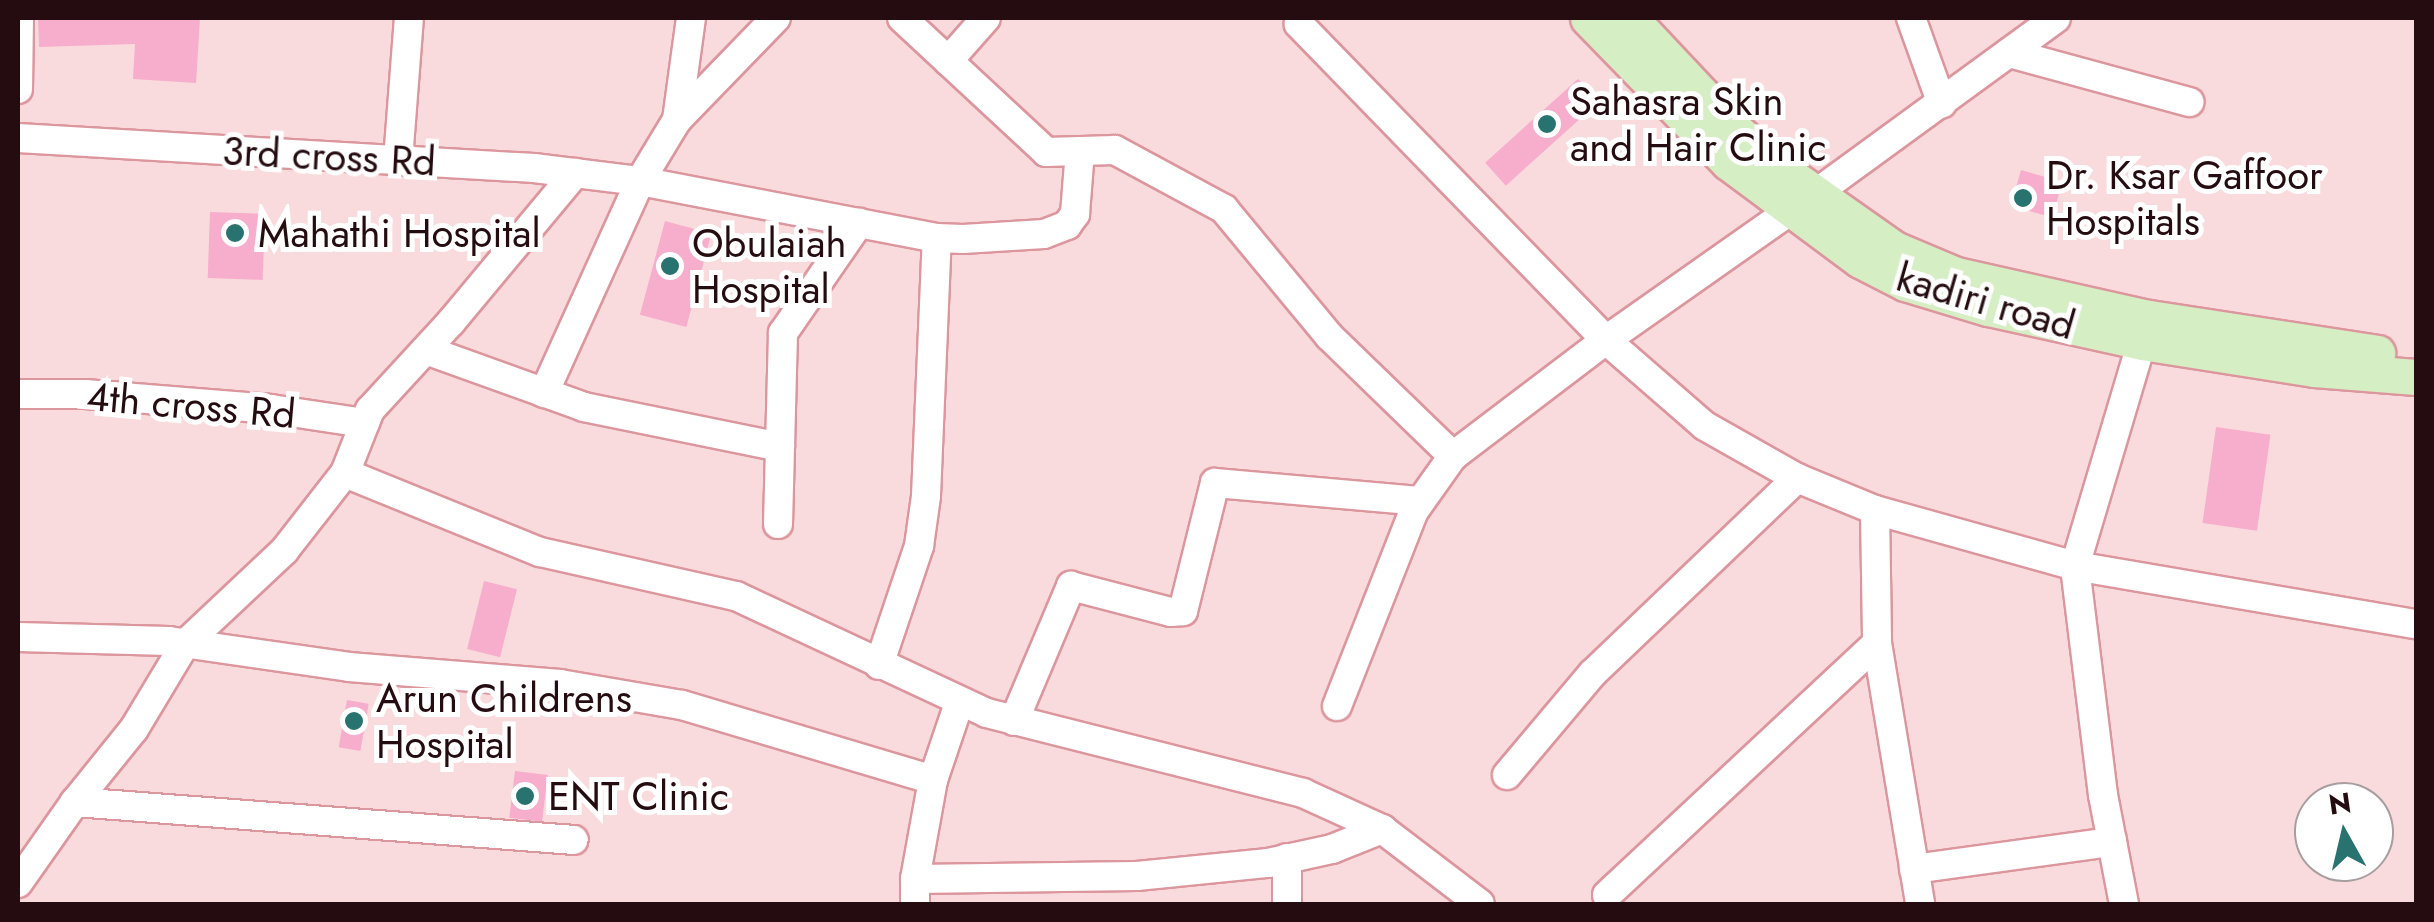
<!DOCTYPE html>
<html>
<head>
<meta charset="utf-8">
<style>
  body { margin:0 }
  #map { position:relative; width:2434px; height:922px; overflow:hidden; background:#fadbdd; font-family:Jost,sans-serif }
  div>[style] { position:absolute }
  .building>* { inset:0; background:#f7adcc; transform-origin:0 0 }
  .roads { filter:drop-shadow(2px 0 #dc969d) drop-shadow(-2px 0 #dc969d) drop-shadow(0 2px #dc969d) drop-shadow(0 -2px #dc969d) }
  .minor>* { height:28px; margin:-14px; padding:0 14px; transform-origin:14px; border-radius:14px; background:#fff }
  .major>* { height:35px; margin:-17.5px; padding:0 17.5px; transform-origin:17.5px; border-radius:17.5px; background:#d6eec4 }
  .dots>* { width:28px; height:28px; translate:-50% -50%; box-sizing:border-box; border:5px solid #fff; border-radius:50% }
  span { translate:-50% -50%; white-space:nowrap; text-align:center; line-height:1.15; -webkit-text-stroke:10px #fff; paint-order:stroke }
  .poi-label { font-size:40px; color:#250c10 }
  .left { translate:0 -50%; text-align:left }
  .street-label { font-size:40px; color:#250c10 }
  .frame { position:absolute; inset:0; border:20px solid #250c10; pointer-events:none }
  .north { position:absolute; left:2294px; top:782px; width:100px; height:100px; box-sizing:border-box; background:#fff; border:2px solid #a89e9f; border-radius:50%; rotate:352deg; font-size:28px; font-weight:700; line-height:40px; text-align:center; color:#250c10 }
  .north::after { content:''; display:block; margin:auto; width:35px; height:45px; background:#287270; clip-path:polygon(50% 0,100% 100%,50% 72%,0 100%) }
</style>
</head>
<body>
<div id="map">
  <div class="building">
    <div style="clip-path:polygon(38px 18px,200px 18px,196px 83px,133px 79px,135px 44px,39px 47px)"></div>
    <div style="left:1578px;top:79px;width:31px;height:125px;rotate:48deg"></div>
    <div style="left:2021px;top:170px;width:43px;height:37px;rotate:16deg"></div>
    <div style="left:210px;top:212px;width:55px;height:66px;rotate:2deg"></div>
    <div style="left:665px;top:221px;width:48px;height:97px;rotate:15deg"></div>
    <div style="left:2216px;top:427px;width:55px;height:97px;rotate:8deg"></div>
    <div style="left:484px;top:581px;width:34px;height:70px;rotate:14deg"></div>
    <div style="left:347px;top:700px;width:22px;height:48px;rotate:10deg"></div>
    <div style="left:515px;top:771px;width:33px;height:47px;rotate:7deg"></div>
  </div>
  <div class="roads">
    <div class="minor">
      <div style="left:902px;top:18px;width:197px;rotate:42.9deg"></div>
      <div style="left:1046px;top:152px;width:69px;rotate:-1.7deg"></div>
      <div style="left:1115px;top:150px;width:124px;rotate:28.4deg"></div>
      <div style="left:1224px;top:209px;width:165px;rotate:50.4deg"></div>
      <div style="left:1329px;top:336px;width:173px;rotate:44.1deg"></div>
      <div style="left:1453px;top:456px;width:192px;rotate:-37.2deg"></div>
      <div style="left:1606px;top:340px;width:441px;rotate:-134.2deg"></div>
      <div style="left:1911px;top:18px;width:91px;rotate:70.2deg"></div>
      <div style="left:2009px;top:53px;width:187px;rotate:15.2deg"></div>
      <div style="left:948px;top:61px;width:57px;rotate:-48.5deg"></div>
      <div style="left:18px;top:89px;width:71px;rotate:-89.2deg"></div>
      <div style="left:677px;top:120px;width:103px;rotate:-82.2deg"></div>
      <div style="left:18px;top:138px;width:517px;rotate:3.33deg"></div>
      <div style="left:534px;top:168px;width:107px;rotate:7deg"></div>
      <div style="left:640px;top:181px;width:302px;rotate:10.9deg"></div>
      <div style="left:937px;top:238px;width:26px;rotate:2deg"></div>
      <div style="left:963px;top:239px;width:81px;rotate:-3.5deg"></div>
      <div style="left:1044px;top:234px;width:25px;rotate:-21deg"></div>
      <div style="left:1067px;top:225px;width:14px;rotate:-54deg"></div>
      <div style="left:1075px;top:214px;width:63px;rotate:-85.5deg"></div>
      <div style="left:398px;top:160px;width:142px;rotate:-85.6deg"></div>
      <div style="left:1815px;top:194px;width:298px;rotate:-36.1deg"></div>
      <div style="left:1791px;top:210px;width:226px;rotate:144.9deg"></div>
      <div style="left:1606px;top:340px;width:131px;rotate:41deg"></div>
      <div style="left:1705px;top:426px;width:106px;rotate:29.5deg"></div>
      <div style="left:1797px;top:478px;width:84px;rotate:22.3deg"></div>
      <div style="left:1875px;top:510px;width:208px;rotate:15.6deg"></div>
      <div style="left:2075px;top:566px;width:346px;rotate:9.7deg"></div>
      <div style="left:426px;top:350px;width:168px;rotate:19.8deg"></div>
      <div style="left:584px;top:407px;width:200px;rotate:11.5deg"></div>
      <div style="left:544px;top:393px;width:233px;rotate:-65.6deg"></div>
      <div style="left:640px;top:181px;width:71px;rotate:-58.8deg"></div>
      <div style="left:677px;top:120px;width:142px;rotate:-45.9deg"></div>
      <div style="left:18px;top:394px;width:67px"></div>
      <div style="left:85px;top:394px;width:187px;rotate:4.6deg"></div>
      <div style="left:271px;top:409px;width:95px;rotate:8.5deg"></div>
      <div style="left:345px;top:473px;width:210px;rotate:22.1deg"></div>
      <div style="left:540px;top:552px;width:201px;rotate:12.7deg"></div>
      <div style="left:736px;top:596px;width:277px;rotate:25deg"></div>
      <div style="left:987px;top:713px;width:326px;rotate:14.2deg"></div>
      <div style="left:1303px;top:793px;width:87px;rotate:24.5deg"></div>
      <div style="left:1875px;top:510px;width:133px;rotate:89.1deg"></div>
      <div style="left:1877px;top:643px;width:265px;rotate:80.6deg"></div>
      <div style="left:778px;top:524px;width:191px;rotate:-88.5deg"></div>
      <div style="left:783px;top:333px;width:134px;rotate:-55.4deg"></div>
      <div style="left:18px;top:637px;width:151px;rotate:1.5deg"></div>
      <div style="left:169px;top:641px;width:182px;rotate:8.2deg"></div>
      <div style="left:349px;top:667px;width:212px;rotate:4.6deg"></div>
      <div style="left:560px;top:684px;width:124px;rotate:9.8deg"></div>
      <div style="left:682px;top:705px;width:262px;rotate:16.6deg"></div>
      <div style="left:933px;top:780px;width:101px;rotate:100.3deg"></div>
      <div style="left:915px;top:879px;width:222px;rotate:-0.8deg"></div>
      <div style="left:1137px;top:876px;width:132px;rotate:-5.7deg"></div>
      <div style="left:1268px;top:863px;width:66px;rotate:-12.3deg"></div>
      <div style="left:1332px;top:849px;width:54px;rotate:-21.8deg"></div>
      <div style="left:1382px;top:829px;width:123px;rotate:37.4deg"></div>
      <div style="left:879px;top:665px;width:126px;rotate:-71.4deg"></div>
      <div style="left:919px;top:546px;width:50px;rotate:-82deg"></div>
      <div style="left:926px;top:496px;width:258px;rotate:-87.6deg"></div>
      <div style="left:1337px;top:706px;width:210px;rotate:-68.5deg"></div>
      <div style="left:1414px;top:511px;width:67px;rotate:-54.7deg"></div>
      <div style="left:1014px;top:721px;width:147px;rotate:-67.1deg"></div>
      <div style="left:1071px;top:586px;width:103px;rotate:14.6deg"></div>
      <div style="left:1171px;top:612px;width:12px;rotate:-5deg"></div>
      <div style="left:1183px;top:611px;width:132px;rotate:-76deg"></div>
      <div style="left:1215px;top:483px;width:205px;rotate:5deg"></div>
      <div style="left:1507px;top:775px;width:132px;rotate:-49.9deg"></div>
      <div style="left:1592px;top:674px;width:284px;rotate:-43.7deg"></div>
      <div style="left:933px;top:780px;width:81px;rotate:-71.3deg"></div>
      <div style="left:75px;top:802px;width:94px;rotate:-51.1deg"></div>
      <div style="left:134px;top:729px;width:99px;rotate:-59deg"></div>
      <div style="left:185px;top:644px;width:136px;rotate:-43.2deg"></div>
      <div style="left:284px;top:551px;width:99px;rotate:-52deg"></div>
      <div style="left:345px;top:473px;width:68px;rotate:-68.4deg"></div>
      <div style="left:370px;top:410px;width:120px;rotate:-47.4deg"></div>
      <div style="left:451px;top:322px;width:194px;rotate:-50.2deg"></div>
      <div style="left:1914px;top:869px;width:200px;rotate:-7.8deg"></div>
      <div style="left:915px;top:879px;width:25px;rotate:90deg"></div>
      <div style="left:18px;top:883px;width:99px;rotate:-54.9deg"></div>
      <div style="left:75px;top:802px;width:500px;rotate:4.35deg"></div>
      <div style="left:1607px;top:895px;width:369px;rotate:-43deg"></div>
      <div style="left:1287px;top:904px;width:46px;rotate:-90deg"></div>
      <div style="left:2124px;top:904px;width:111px;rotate:-100.9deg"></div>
      <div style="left:2103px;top:795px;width:231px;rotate:-97deg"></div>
      <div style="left:2075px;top:566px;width:252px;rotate:-73.4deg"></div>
    </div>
    <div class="major">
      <div style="left:1588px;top:18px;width:201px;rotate:45.8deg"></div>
      <div style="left:1728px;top:162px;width:164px;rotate:36.6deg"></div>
      <div style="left:1860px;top:260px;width:51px;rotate:27.1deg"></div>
      <div style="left:1905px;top:283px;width:87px;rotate:16.8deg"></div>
      <div style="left:1988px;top:308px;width:158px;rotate:12.4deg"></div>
      <div style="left:2142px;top:342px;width:174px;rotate:8.9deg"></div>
      <div style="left:2314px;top:369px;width:102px;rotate:4.5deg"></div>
      <div style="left:1630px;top:18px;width:154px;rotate:46.8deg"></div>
      <div style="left:1735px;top:130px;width:53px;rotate:41.2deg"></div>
      <div style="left:1775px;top:165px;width:146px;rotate:35.2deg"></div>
      <div style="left:1894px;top:249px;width:67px;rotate:22.8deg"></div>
      <div style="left:1956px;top:275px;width:198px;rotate:12.6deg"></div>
      <div style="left:2149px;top:318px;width:231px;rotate:8.7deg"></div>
    </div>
  </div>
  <div class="dots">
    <div style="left:1547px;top:124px;background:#287270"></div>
    <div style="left:2023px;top:198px;background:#287270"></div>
    <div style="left:235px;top:233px;background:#287270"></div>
    <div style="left:670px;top:266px;background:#287270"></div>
    <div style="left:354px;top:721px;background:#287270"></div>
    <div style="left:525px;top:796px;background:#287270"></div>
  </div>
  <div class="poi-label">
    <span class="left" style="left:1570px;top:124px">Sahasra Skin<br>and Hair Clinic</span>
    <span class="left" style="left:2046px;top:198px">Dr. Ksar Gaffoor<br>Hospitals</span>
    <span class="left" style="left:258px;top:233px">Mahathi Hospital</span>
    <span class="left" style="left:692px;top:266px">Obulaiah<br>Hospital</span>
    <span class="left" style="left:376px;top:721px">Arun Childrens<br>Hospital</span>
    <span class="left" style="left:548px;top:796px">ENT Clinic</span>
  </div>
  <div class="street-label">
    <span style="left:329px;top:156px;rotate:3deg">3rd cross Rd</span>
    <span style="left:1986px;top:301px;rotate:16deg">kadiri road</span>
    <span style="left:191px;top:405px;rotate:5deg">4th cross Rd</span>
  </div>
  <div class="frame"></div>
  <div class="north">N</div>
</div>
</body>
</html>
